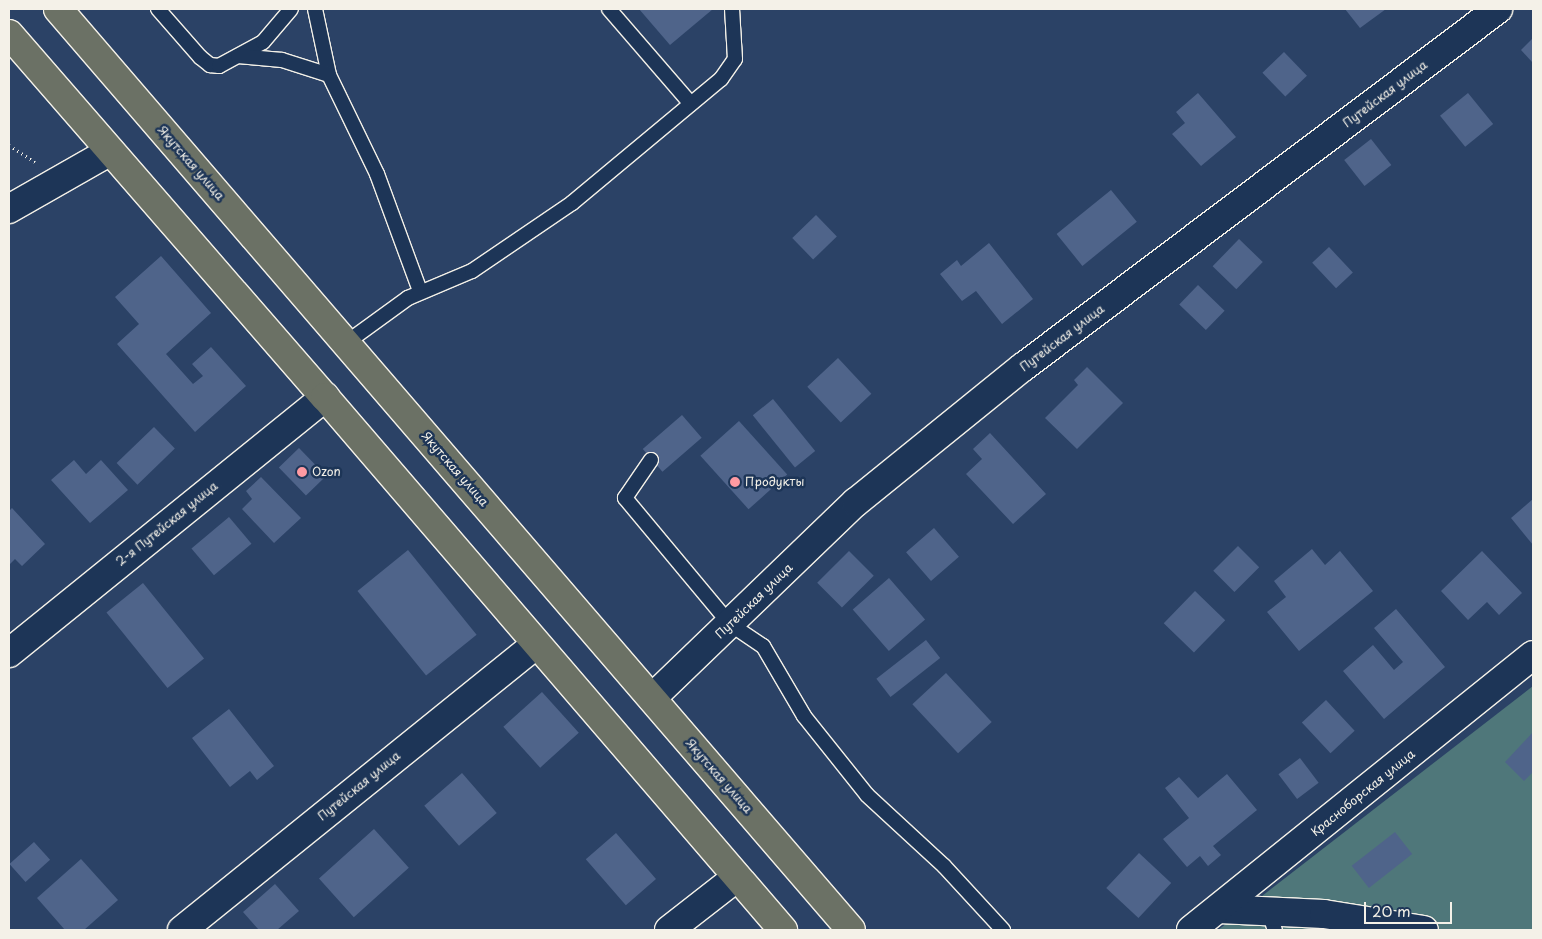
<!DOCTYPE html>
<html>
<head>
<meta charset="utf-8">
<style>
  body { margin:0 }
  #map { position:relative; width:1542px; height:939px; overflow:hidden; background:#2b4266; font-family:"Playpen Sans",sans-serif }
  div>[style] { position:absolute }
  .green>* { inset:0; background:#4f777a }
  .building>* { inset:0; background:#4f648a; transform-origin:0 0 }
  .path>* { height:3px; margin-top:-1.5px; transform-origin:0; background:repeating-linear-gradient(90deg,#f4f1e8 0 1px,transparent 0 5px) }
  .roads { filter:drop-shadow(1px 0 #f4f1e8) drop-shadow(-1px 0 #f4f1e8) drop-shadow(0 1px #f4f1e8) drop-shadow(0 -1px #f4f1e8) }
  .lane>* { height:14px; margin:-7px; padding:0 7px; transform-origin:7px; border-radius:7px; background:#1d3557 }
  .street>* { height:28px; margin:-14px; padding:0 14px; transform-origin:14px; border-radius:14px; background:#1d3557 }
  .secondary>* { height:28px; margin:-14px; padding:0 14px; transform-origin:14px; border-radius:14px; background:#1d3557 }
  .primary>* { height:28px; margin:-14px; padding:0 14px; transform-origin:14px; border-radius:14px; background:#6b7165 }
  .dots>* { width:14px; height:14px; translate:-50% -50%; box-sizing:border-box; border:2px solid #1d3557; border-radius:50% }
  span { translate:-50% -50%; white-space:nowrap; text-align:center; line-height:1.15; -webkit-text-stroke:5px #1d3557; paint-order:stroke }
  .street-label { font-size:12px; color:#f4f1e8 }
  .poi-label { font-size:12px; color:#f4f1e8 }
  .left { translate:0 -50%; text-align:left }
  .frame { position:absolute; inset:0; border:10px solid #f4f1e8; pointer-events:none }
  .scale { position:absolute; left:1364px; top:902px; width:88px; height:22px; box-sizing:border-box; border:2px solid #f4f1e8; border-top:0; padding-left:6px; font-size:15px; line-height:18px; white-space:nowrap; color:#f4f1e8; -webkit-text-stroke:4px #1d3557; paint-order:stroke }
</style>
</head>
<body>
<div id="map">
  <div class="green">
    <div style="clip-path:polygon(1533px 686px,1533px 930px,1218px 930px)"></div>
  </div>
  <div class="building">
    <div style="clip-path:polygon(639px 9px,713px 9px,670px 45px)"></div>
    <div style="clip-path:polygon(1345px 9px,1386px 9px,1360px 28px)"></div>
    <div style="clip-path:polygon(1533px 38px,1533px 63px,1521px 50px)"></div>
    <div style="left:1284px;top:52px;width:33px;height:30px;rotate:46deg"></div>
    <div style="clip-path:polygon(1198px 93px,1236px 137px,1201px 166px,1172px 134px,1185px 123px,1176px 112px)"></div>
    <div style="left:1468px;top:93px;width:40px;height:36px;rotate:51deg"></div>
    <div style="left:1371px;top:139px;width:33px;height:34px;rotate:52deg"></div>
    <div style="left:1111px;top:190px;width:41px;height:70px;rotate:51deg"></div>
    <div style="left:816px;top:215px;width:30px;height:33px;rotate:46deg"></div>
    <div style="left:1239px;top:239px;width:33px;height:38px;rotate:44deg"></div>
    <div style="clip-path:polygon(989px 243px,1033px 299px,1002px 324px,976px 291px,962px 301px,940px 274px,957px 260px,961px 266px)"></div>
    <div style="left:1329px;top:247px;width:35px;height:23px;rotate:47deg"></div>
    <div style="clip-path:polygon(161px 256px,211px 313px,166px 354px,193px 384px,203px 376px,192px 364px,211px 347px,246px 386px,195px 432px,117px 344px,139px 324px,115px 297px)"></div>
    <div style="left:1198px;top:285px;width:37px;height:27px;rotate:44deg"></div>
    <div style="left:838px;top:358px;width:49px;height:42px;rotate:47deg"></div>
    <div style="clip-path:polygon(1087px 367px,1123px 403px,1077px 449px,1045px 418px,1078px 385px,1074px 380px)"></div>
    <div style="left:773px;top:399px;width:67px;height:26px;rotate:51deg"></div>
    <div style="left:682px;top:415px;width:30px;height:52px;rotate:49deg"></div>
    <div style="left:739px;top:421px;width:72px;height:52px;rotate:48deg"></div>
    <div style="left:154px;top:427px;width:30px;height:52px;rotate:46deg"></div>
    <div style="clip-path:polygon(990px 433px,1046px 494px,1013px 524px,966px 474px,982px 459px,973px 449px)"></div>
    <div style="left:299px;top:448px;width:39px;height:28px;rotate:46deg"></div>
    <div style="clip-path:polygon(74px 460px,86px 474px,101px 460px,128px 490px,90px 523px,51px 480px)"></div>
    <div style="clip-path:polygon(261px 477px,301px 518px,274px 543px,242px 509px,252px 499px,246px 491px)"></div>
    <div style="clip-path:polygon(1533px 499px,1533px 545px,1511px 518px)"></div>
    <div style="clip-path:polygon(12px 508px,45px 544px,22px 566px,15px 559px,9px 565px,9px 511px)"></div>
    <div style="left:229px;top:517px;width:35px;height:49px;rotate:50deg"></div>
    <div style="left:934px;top:528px;width:38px;height:37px;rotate:49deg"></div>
    <div style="left:1238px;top:546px;width:30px;height:35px;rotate:45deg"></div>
    <div style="clip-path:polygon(1312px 549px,1325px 565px,1340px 551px,1373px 591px,1299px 651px,1267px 612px,1286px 597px,1274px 581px)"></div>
    <div style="left:408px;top:550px;width:109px;height:65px;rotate:51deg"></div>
    <div style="left:849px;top:551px;width:35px;height:45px;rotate:45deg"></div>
    <div style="clip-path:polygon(1482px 551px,1522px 593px,1499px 615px,1487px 602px,1468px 620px,1441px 591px)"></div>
    <div style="left:889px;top:578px;width:55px;height:48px;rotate:49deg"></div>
    <div style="left:143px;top:583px;width:97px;height:47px;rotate:51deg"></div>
    <div style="left:1195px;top:591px;width:42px;height:45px;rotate:44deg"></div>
    <div style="clip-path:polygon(1396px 609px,1445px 667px,1384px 719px,1343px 671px,1373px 645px,1394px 670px,1403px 662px,1374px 628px)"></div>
    <div style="left:926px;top:640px;width:23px;height:63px;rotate:52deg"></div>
    <div style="left:946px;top:673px;width:67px;height:46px;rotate:47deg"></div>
    <div style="left:542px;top:692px;width:55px;height:52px;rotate:48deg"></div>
    <div style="left:1326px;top:700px;width:42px;height:33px;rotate:47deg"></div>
    <div style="clip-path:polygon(229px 709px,274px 766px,257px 780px,250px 771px,230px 787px,192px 738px)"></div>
    <div style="clip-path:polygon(1533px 732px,1533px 772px,1524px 781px,1505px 762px)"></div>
    <div style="left:1300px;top:758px;width:31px;height:27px;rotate:53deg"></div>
    <div style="left:462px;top:773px;width:53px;height:50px;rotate:49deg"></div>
    <div style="clip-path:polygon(1227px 774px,1257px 810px,1213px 846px,1221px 855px,1208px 866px,1200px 856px,1187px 867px,1163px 839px,1189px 818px,1165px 788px,1179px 777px,1198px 798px)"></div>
    <div style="left:374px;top:829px;width:52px;height:74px;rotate:48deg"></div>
    <div style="left:1395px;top:832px;width:28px;height:55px;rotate:52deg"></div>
    <div style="left:616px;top:833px;width:61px;height:40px;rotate:49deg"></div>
    <div style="left:34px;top:842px;width:24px;height:33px;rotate:48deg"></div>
    <div style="left:1139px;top:853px;width:44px;height:48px;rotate:43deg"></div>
    <div style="clip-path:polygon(81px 859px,118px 900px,84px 930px,65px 930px,37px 898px)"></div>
    <div style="clip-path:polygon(275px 884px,299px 911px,277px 930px,259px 930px,243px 912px)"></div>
  </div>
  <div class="path">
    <div style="left:9px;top:145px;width:31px;rotate:33deg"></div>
  </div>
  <div class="roads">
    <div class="lane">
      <div style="left:158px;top:9px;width:64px;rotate:48.8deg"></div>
      <div style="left:200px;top:57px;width:13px;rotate:39deg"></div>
      <div style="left:210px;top:65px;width:9px;rotate:6deg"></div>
      <div style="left:219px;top:66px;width:50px;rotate:-28.6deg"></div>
      <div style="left:263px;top:42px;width:43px;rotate:-49.7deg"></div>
      <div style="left:315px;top:9px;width:67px;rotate:78deg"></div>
      <div style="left:329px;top:75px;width:110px;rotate:64.1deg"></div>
      <div style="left:377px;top:174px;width:125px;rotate:69.8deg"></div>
      <div style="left:609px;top:9px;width:125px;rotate:49.2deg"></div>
      <div style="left:238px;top:56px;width:44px;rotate:5.2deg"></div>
      <div style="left:282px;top:60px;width:49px;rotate:17.7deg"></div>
      <div style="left:346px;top:343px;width:77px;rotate:-36deg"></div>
      <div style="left:408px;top:298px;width:69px;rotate:-22.9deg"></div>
      <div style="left:472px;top:271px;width:121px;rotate:-34.2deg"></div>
      <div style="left:572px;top:203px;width:194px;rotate:-39.8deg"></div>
      <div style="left:721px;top:79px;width:24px;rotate:-55deg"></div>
      <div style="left:735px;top:59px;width:50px;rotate:-93.4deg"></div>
      <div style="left:651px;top:460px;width:46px;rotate:124.4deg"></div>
      <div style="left:625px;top:498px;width:164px;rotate:50.2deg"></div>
      <div style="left:730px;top:624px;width:40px;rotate:34deg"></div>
      <div style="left:763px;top:646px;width:81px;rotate:59.6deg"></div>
      <div style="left:804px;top:716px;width:101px;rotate:51.4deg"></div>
      <div style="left:867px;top:795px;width:105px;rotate:42.7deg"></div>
      <div style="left:944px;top:866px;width:87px;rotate:47.3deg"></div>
      <div style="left:1269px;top:912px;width:19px;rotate:72deg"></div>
    </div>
    <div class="street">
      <div style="left:9px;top:209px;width:115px;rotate:-29.7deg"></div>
      <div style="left:9px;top:653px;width:407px;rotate:-39deg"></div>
      <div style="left:652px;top:698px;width:283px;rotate:-43.9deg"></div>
      <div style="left:856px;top:502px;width:215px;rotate:-39deg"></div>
      <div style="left:1023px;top:367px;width:595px;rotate:-37deg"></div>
      <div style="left:1219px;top:909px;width:105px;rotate:2.7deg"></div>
      <div style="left:1324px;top:914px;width:101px;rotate:9.1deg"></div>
      <div style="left:182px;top:930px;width:455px;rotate:-38.9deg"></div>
      <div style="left:669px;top:930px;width:86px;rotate:-37.9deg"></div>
    </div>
    <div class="secondary">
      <div style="left:1191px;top:930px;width:439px;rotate:-38.8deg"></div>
    </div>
    <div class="primary">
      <div style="left:58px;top:9px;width:1215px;rotate:49.27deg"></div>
      <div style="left:9px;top:34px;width:481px;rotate:49deg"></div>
      <div style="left:325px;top:397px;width:703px;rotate:49.33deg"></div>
    </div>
  </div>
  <div class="dots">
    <div style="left:302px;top:472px;background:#ff9aa2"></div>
    <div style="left:735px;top:482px;background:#ff9aa2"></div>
  </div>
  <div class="street-label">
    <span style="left:1385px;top:94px;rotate:-37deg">Путейская улица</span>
    <span style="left:191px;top:163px;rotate:49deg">Якутская улица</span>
    <span style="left:1062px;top:338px;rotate:-37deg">Путейская улица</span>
    <span style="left:455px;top:469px;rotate:49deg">Якутская улица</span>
    <span style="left:167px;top:524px;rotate:-39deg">2-я Путейская улица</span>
    <span style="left:754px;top:601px;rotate:-44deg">Путейская улица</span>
    <span style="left:719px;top:776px;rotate:49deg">Якутская улица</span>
    <span style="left:359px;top:786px;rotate:-39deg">Путейская улица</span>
    <span style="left:1363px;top:793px;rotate:-39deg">Красноборская улица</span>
  </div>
  <div class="poi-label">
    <span class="left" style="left:312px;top:472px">Ozon</span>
    <span class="left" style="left:745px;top:482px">Продукты</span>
  </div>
  <div class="frame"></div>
  <div class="scale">20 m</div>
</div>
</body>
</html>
